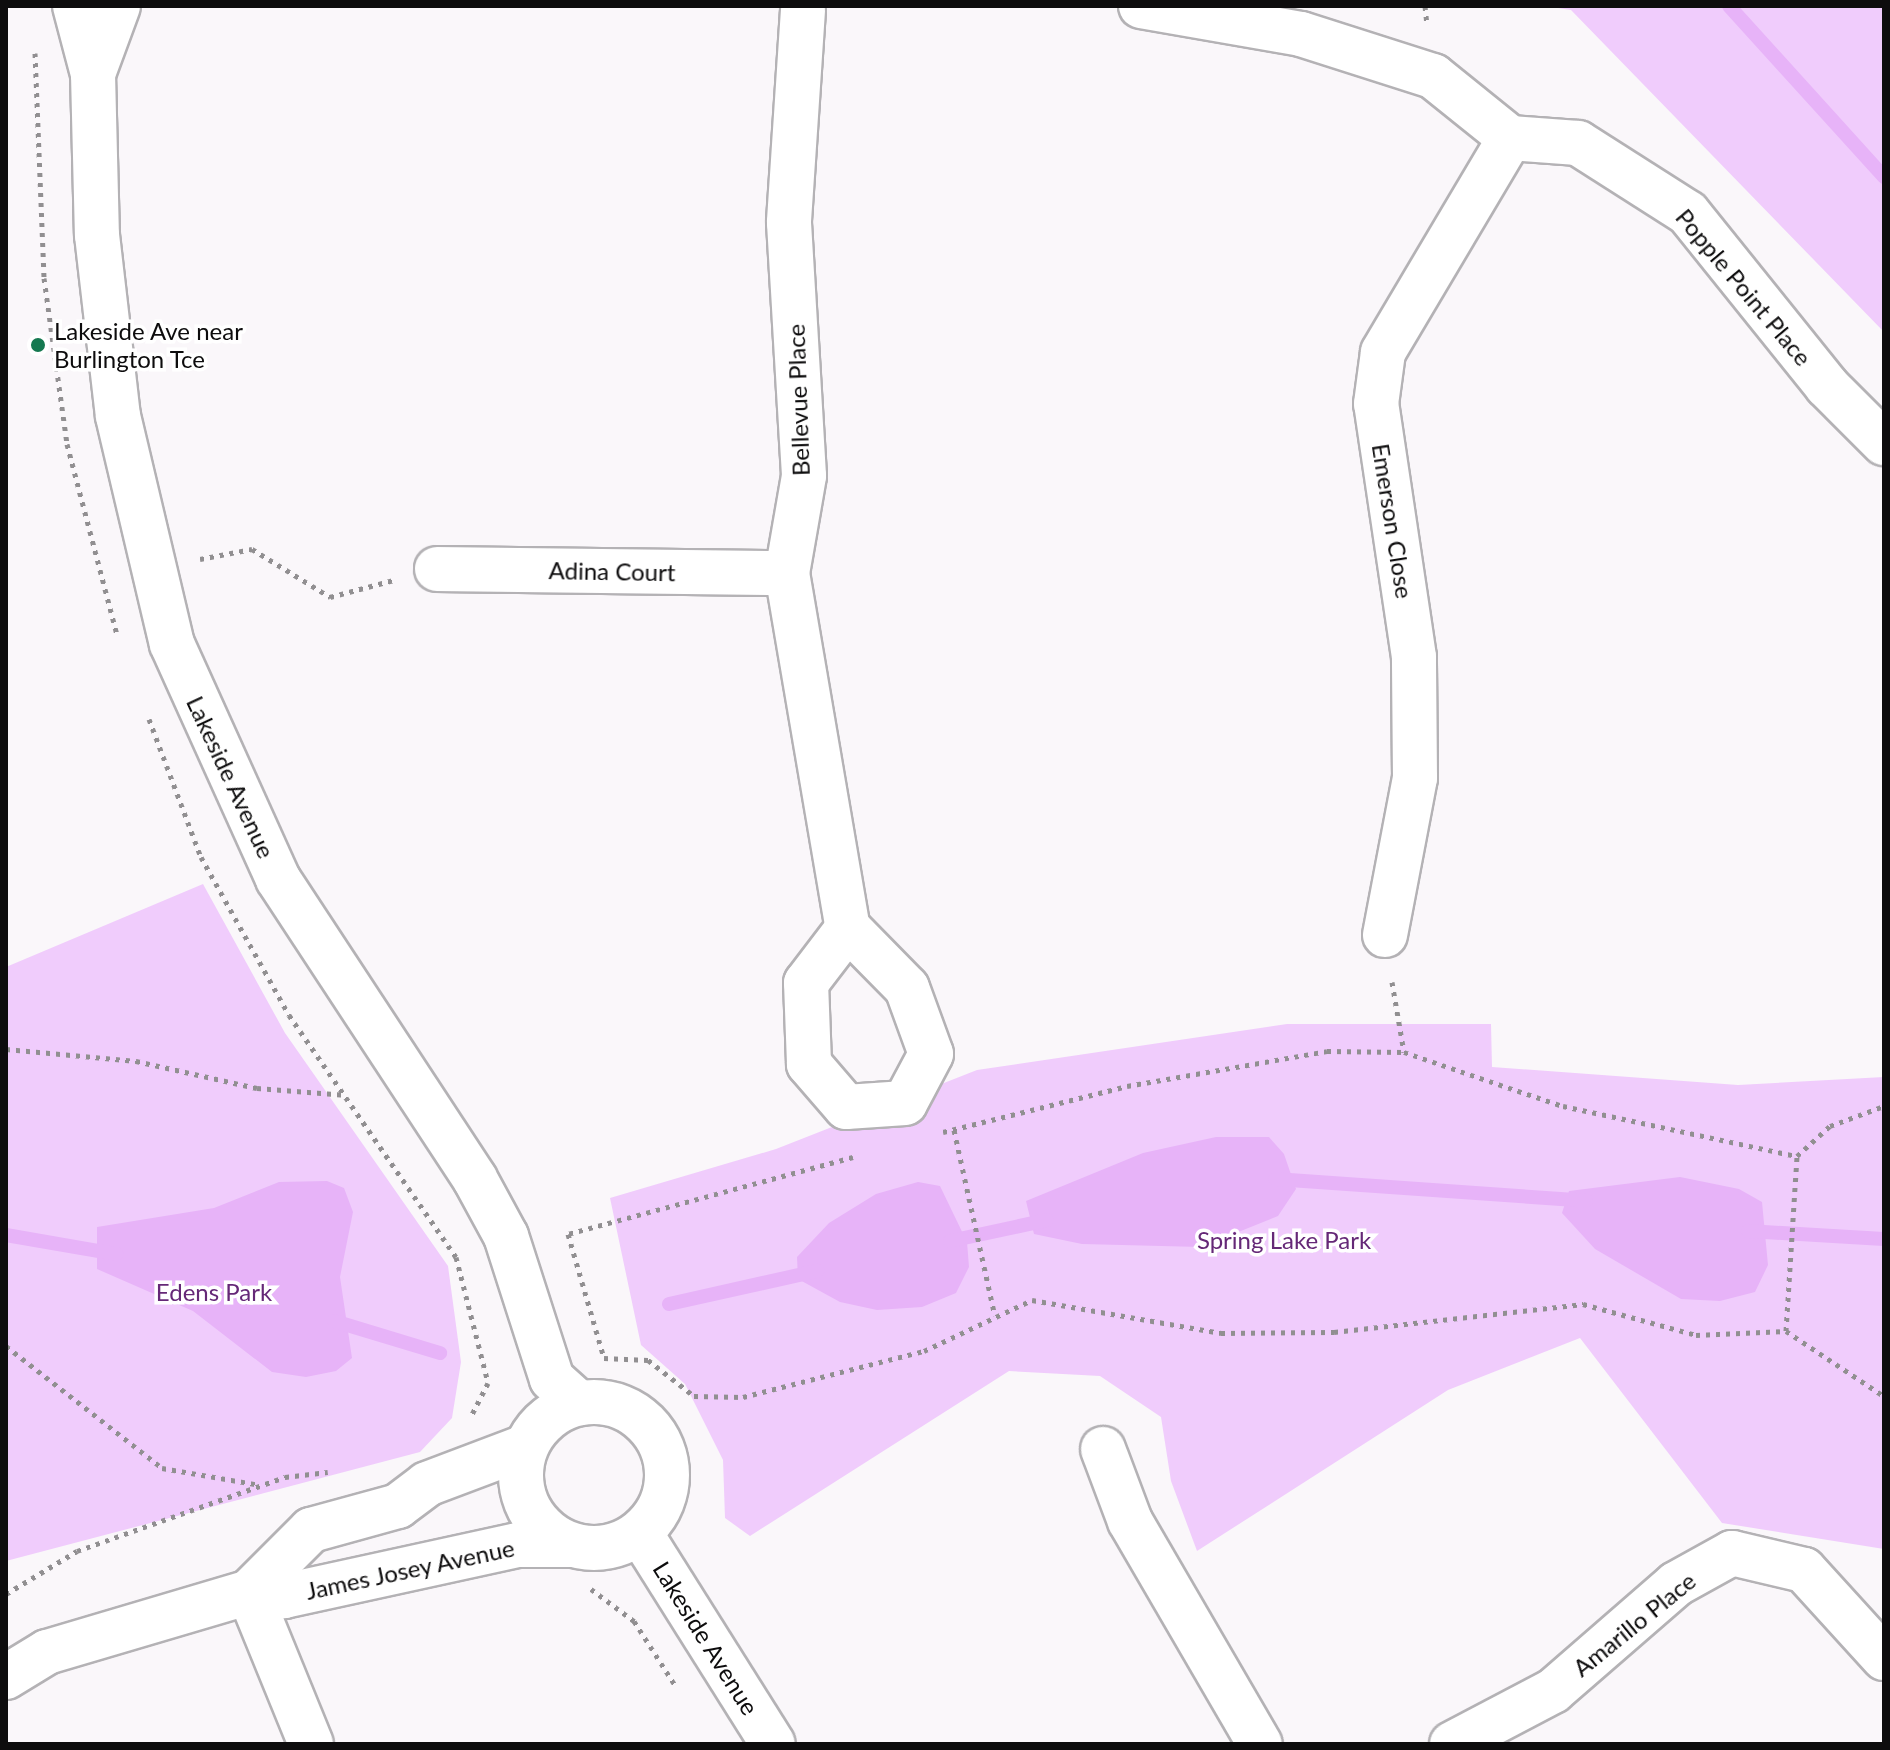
<!DOCTYPE html>
<html>
<head>
<meta charset="utf-8">
<style>
  body { margin:0 }
  #map { position:relative; width:1890px; height:1750px; overflow:hidden; background:#faf7fa; font-family:Lato,sans-serif }
  div>[style] { position:absolute }
  .green>* { inset:0; background:#f0ccfc }
  .water>* { inset:0; background:#e7b3f8 }
  .stream>* { height:14px; margin:-7px; padding:0 7px; transform-origin:7px; border-radius:7px; background:#e7b3f8 }
  .path>* { height:5px; margin-top:-2.5px; transform-origin:0; background:repeating-linear-gradient(90deg,#918f91 0 4px,transparent 0 10px) }
  .roads { filter:drop-shadow(2px 0 #b4b2b5) drop-shadow(-2px 0 #b4b2b5) drop-shadow(0 2px #b4b2b5) drop-shadow(0 -2px #b4b2b5) }
  .street>* { height:44px; margin:-22px; padding:0 22px; transform-origin:22px; border-radius:22px; background:#fff }
  .street>.ring { margin:-22px; padding:0; box-sizing:content-box; background:none; border:44px solid #fff; border-radius:50% }
  .dots>* { width:22px; height:22px; translate:-50% -50%; box-sizing:border-box; border:4px solid #fff; border-radius:50% }
  span { translate:-50% -50%; white-space:nowrap; text-align:center; line-height:1.15; -webkit-text-stroke:7px #fff; paint-order:stroke }
  .street-label { font-size:24px; color:#0d0c0d }
  .poi-label { font-size:24px; color:#0d0c0d }
  .left { translate:0 -50%; text-align:left }
  .park-label { font-size:24px; color:#652877 }
  .frame { position:absolute; inset:0; border:8px solid #0d0c0d; pointer-events:none }
</style>
</head>
<body>
<div id="map">
  <div class="green">
    <div style="clip-path:polygon(1545px 6px,1884px 6px,1884px 332px,1571px 10px)"></div>
    <div style="clip-path:polygon(203px 884px,285px 1033px,448px 1266px,461px 1362px,452px 1418px,420px 1452px,6px 1561px,6px 967px)"></div>
    <div style="clip-path:polygon(1287px 1024px,1491px 1024px,1492px 1067px,1738px 1085px,1884px 1077px,1884px 1549px,1722px 1523px,1580px 1338px,1448px 1390px,1197px 1551px,1171px 1481px,1161px 1417px,1100px 1376px,1009px 1371px,750px 1536px,725px 1518px,723px 1460px,685px 1384px,641px 1345px,610px 1198px,776px 1149px,977px 1070px)"></div>
  </div>
  <div class="water">
    <div style="clip-path:polygon(1216px 1137px,1269px 1137px,1284px 1154px,1296px 1189px,1278px 1216px,1201px 1247px,1082px 1244px,1034px 1234px,1026px 1201px,1143px 1153px)"></div>
    <div style="clip-path:polygon(1680px 1177px,1739px 1189px,1762px 1202px,1768px 1265px,1755px 1292px,1720px 1301px,1681px 1299px,1595px 1249px,1562px 1213px,1569px 1191px)"></div>
    <div style="clip-path:polygon(327px 1181px,344px 1188px,353px 1212px,340px 1277px,352px 1358px,336px 1371px,306px 1377px,272px 1372px,193px 1311px,97px 1269px,97px 1227px,214px 1208px,279px 1182px)"></div>
    <div style="clip-path:polygon(918px 1182px,940px 1186px,967px 1242px,969px 1267px,956px 1293px,922px 1307px,877px 1310px,840px 1302px,798px 1279px,797px 1257px,829px 1223px,876px 1194px)"></div>
  </div>
  <div class="stream">
    <div style="left:1729px;top:6px;width:231px;rotate:47.8deg"></div>
    <div style="left:1275px;top:1179px;width:312px;rotate:4deg"></div>
    <div style="left:1748px;top:1231px;width:136px;rotate:3.4deg"></div>
    <div style="left:6px;top:1235px;width:112px;rotate:9.8deg"></div>
    <div style="left:950px;top:1241px;width:99px;rotate:-12.2deg"></div>
    <div style="left:669px;top:1304px;width:152px;rotate:-12.6deg"></div>
    <div style="left:334px;top:1321px;width:111px;rotate:16.8deg"></div>
  </div>
  <div class="path">
    <div style="left:1425px;top:6px;width:19px;rotate:84deg"></div>
    <div style="left:35px;top:53px;width:225px;rotate:87.7deg"></div>
    <div style="left:44px;top:278px;width:168px;rotate:82.1deg"></div>
    <div style="left:67px;top:444px;width:197px;rotate:75.3deg"></div>
    <div style="left:200px;top:559px;width:53px;rotate:-10.9deg"></div>
    <div style="left:252px;top:549px;width:92px;rotate:31.6deg"></div>
    <div style="left:330px;top:597px;width:66px;rotate:-14.9deg"></div>
    <div style="left:149px;top:719px;width:147px;rotate:69.4deg"></div>
    <div style="left:201px;top:857px;width:181px;rotate:60.9deg"></div>
    <div style="left:289px;top:1015px;width:294px;rotate:55.4deg"></div>
    <div style="left:456px;top:1257px;width:130px;rotate:75.7deg"></div>
    <div style="left:488px;top:1383px;width:37px;rotate:117deg"></div>
    <div style="left:1392px;top:982px;width:71px;rotate:80.3deg"></div>
    <div style="left:6px;top:1049px;width:131px;rotate:5.3deg"></div>
    <div style="left:136px;top:1061px;width:124px;rotate:12.6deg"></div>
    <div style="left:257px;top:1088px;width:90px;rotate:4.4deg"></div>
    <div style="left:954px;top:1130px;width:190px;rotate:77.6deg"></div>
    <div style="left:943px;top:1132px;width:190px;rotate:-14deg"></div>
    <div style="left:1127px;top:1086px;width:203px;rotate:-9.9deg"></div>
    <div style="left:1327px;top:1051px;width:77px;rotate:0.7deg"></div>
    <div style="left:1404px;top:1052px;width:168px;rotate:18.8deg"></div>
    <div style="left:1563px;top:1106px;width:239px;rotate:12.1deg"></div>
    <div style="left:1797px;top:1156px;width:45px;rotate:-42.3deg"></div>
    <div style="left:1830px;top:1126px;width:58px;rotate:-20.3deg"></div>
    <div style="left:853px;top:1157px;width:295px;rotate:164.9deg"></div>
    <div style="left:568px;top:1234px;width:129px;rotate:73.8deg"></div>
    <div style="left:604px;top:1358px;width:44px;rotate:2.6deg"></div>
    <div style="left:648px;top:1360px;width:58px;rotate:38deg"></div>
    <div style="left:694px;top:1396px;width:49px;rotate:1.2deg"></div>
    <div style="left:743px;top:1397px;width:187px;rotate:-14.3deg"></div>
    <div style="left:924px;top:1351px;width:119px;rotate:-25.3deg"></div>
    <div style="left:1032px;top:1300px;width:192px;rotate:9.9deg"></div>
    <div style="left:1221px;top:1333px;width:113px;rotate:-0.5deg"></div>
    <div style="left:1334px;top:1332px;width:251px;rotate:-6.4deg"></div>
    <div style="left:1583px;top:1304px;width:117px;rotate:15.3deg"></div>
    <div style="left:1696px;top:1335px;width:90px;rotate:-2.5deg"></div>
    <div style="left:1786px;top:1331px;width:118px;rotate:33.6deg"></div>
    <div style="left:1786px;top:1331px;width:174px;rotate:-86.4deg"></div>
    <div style="left:6px;top:1346px;width:198px;rotate:38deg"></div>
    <div style="left:162px;top:1468px;width:99px;rotate:9.8deg"></div>
    <div style="left:591px;top:1589px;width:54px;rotate:36.7deg"></div>
    <div style="left:634px;top:1621px;width:76px;rotate:57.4deg"></div>
    <div style="left:6px;top:1594px;width:83px;rotate:-31.2deg"></div>
    <div style="left:77px;top:1551px;width:221px;rotate:-19.6deg"></div>
    <div style="left:285px;top:1477px;width:43px;rotate:-6.6deg"></div>
  </div>
  <div class="roads">
    <div class="street">
      <div style="left:75px;top:6px;width:70px;rotate:75.2deg"></div>
      <div style="left:93px;top:74px;width:161px;rotate:88.6deg"></div>
      <div style="left:97px;top:235px;width:182px;rotate:83.4deg"></div>
      <div style="left:118px;top:416px;width:234px;rotate:76.7deg"></div>
      <div style="left:172px;top:644px;width:258px;rotate:65.7deg"></div>
      <div style="left:278px;top:879px;width:359px;rotate:56.7deg"></div>
      <div style="left:475px;top:1179px;width:65px;rotate:61.5deg"></div>
      <div style="left:506px;top:1236px;width:150px;rotate:72.2deg"></div>
      <div style="left:552px;top:1379px;width:36px;rotate:42deg"></div>
      <div style="left:1141px;top:6px;width:162px;rotate:9.9deg"></div>
      <div style="left:1301px;top:34px;width:139px;rotate:17.7deg"></div>
      <div style="left:1433px;top:76px;width:99px;rotate:38.8deg"></div>
      <div style="left:1510px;top:138px;width:68px;rotate:4.2deg"></div>
      <div style="left:1578px;top:143px;width:130px;rotate:32.5deg"></div>
      <div style="left:1688px;top:213px;width:222px;rotate:51.2deg"></div>
      <div style="left:1827px;top:386px;width:81px;rotate:45deg"></div>
      <div style="left:803px;top:10px;width:213px;rotate:93.8deg"></div>
      <div style="left:789px;top:223px;width:253px;rotate:86.6deg"></div>
      <div style="left:804px;top:476px;width:98px;rotate:99.9deg"></div>
      <div style="left:787px;top:573px;width:360px;rotate:80.3deg"></div>
      <div style="left:848px;top:928px;width:84px;rotate:45.5deg"></div>
      <div style="left:907px;top:988px;width:70px;rotate:70deg"></div>
      <div style="left:931px;top:1054px;width:55px;rotate:118deg"></div>
      <div style="left:905px;top:1103px;width:59px;rotate:176.1deg"></div>
      <div style="left:846px;top:1107px;width:57px;rotate:-130.7deg"></div>
      <div style="left:809px;top:1064px;width:81px;rotate:-92.1deg"></div>
      <div style="left:806px;top:983px;width:69px;rotate:-52.6deg"></div>
      <div style="left:93px;top:74px;width:72px;rotate:-69.8deg"></div>
      <div style="left:437px;top:569px;width:350px;rotate:0.7deg"></div>
      <div style="left:1385px;top:935px;width:160px;rotate:-79.2deg"></div>
      <div style="left:1415px;top:778px;width:121px;rotate:-90.5deg"></div>
      <div style="left:1414px;top:657px;width:256px;rotate:-98.5deg"></div>
      <div style="left:1376px;top:404px;width:52px;rotate:-82.3deg"></div>
      <div style="left:1383px;top:352px;width:249px;rotate:-59.3deg"></div>
      <div class="ring" style="left:521px;top:1402px;width:102px;height:102px"></div>
      <div style="left:1103px;top:1449px;width:77px;rotate:69.4deg"></div>
      <div style="left:1130px;top:1521px;width:258px;rotate:59.8deg"></div>
      <div style="left:640px;top:1533px;width:249px;rotate:57.8deg"></div>
      <div style="left:249px;top:1592px;width:88px;rotate:-45deg"></div>
      <div style="left:311px;top:1530px;width:90px;rotate:-15.4deg"></div>
      <div style="left:398px;top:1506px;width:36px;rotate:-37deg"></div>
      <div style="left:427px;top:1484px;width:105px;rotate:-20.7deg"></div>
      <div style="left:249px;top:1592px;width:164px;rotate:67.8deg"></div>
      <div style="left:6px;top:1677px;width:48px;rotate:-31.4deg"></div>
      <div style="left:47px;top:1652px;width:211px;rotate:-16.5deg"></div>
      <div style="left:249px;top:1592px;width:35px;rotate:7deg"></div>
      <div style="left:284px;top:1596px;width:239px;rotate:-12.3deg"></div>
      <div style="left:518px;top:1545px;width:53px"></div>
      <div style="left:1452px;top:1744px;width:114px;rotate:-27.7deg"></div>
      <div style="left:1553px;top:1691px;width:163px;rotate:-41deg"></div>
      <div style="left:1676px;top:1584px;width:64px;rotate:-29deg"></div>
      <div style="left:1732px;top:1553px;width:74px;rotate:13.3deg"></div>
      <div style="left:1804px;top:1570px;width:119px;rotate:47.7deg"></div>
    </div>
  </div>
  <div class="dots">
    <div style="left:38px;top:345px;background:#157850"></div>
  </div>
  <div class="street-label">
    <span style="left:1744px;top:287px;rotate:50deg">Popple Point Place</span>
    <span style="left:798px;top:400px;rotate:-92deg">Bellevue Place</span>
    <span style="left:1393px;top:521px;rotate:81deg">Emerson Close</span>
    <span style="left:612px;top:571px;rotate:1deg">Adina Court</span>
    <span style="left:231px;top:777px;rotate:65deg">Lakeside Avenue</span>
    <span style="left:410px;top:1569px;rotate:-12deg">James Josey Avenue</span>
    <span style="left:1634px;top:1624px;rotate:-39deg">Amarillo Place</span>
    <span style="left:706px;top:1638px;rotate:58deg">Lakeside Avenue</span>
  </div>
  <div class="poi-label">
    <span class="left" style="left:54px;top:345px">Lakeside Ave near<br>Burlington Tce</span>
  </div>
  <div class="park-label">
    <span style="left:1284px;top:1240px">Spring Lake Park</span>
    <span style="left:214px;top:1292px">Edens Park</span>
  </div>
  <div class="frame"></div>
</div>
</body>
</html>
